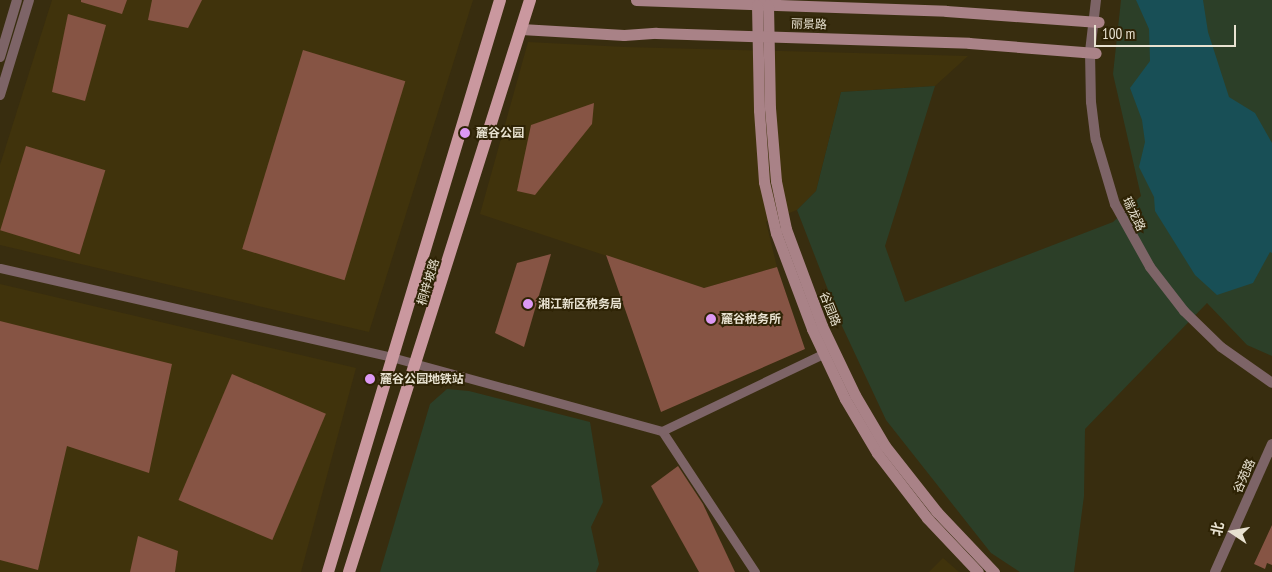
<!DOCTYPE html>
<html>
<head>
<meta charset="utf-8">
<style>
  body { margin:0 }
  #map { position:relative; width:1272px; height:572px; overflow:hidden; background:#382d0f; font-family:"PT Sans Narrow","Noto Sans SC",sans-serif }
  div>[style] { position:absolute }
  .built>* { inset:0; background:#40330c }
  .green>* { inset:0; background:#2c3f28 }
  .water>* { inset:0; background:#184f56 }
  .building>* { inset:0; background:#865444; transform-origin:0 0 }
  .minor>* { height:9px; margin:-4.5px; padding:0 4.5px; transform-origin:4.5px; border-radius:4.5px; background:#7d6467 }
  .tertiary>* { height:10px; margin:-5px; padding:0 5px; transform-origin:5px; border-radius:5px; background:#7d6467 }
  .secondary>* { height:11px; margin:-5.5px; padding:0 5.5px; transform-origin:5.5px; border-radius:5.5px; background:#a98287 }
  .primary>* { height:12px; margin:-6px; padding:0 6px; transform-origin:6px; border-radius:6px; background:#ca989f }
  .dots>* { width:14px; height:14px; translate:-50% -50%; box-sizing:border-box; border:2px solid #2e2305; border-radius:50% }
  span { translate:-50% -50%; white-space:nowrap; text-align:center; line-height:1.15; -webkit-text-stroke:4px #2e2305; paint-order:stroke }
  .street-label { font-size:12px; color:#e8e2d1 }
  .poi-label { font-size:12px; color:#e8e2d1; font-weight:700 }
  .left { translate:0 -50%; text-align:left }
  .north { position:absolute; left:1207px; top:507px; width:50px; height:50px; -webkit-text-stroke:4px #2e2305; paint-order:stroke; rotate:282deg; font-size:14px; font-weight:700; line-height:20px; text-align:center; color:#e8e2d1 }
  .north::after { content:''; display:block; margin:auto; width:18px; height:22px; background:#e8e2d1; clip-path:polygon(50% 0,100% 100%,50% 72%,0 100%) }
  .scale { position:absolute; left:1094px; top:25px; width:142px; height:22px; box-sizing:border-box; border:2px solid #e8e2d1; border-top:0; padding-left:6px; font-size:15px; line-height:18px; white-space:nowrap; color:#e8e2d1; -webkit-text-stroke:4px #2e2305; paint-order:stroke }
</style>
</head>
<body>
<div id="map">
  <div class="built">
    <div style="clip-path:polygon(52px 0,473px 0,369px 332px,0 245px,0 165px)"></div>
    <div style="clip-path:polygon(528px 42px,625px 47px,968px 56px,935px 86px,841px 92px,816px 191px,797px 210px,766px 222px,777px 267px,704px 288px,480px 214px)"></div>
    <div style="clip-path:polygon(0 284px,356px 368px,301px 572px,0 572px)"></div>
    <div style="clip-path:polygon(943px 558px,959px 572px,929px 572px)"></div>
  </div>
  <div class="green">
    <div style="clip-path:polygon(1121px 0,1272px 0,1272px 356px,1247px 345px,1207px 303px,1085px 429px,1084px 496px,1074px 572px,1020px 572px,991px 553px,886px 420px,842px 326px,797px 210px,816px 191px,841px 92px,935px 86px,885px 246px,905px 302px,1113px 222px,1141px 196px,1113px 74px)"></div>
    <div style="clip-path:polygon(447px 389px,469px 391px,590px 422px,603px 502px,591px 527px,599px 564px,596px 572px,380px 572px,430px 404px)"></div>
  </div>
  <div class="water">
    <div style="clip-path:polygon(1136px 0,1203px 0,1208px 32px,1229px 97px,1255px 113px,1272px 143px,1272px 253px,1270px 252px,1253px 283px,1217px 295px,1195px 275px,1155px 211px,1154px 197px,1139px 167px,1145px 142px,1142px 120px,1130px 88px,1150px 61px,1149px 29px)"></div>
  </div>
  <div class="building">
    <div style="clip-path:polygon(81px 0,127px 0,122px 14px,81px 2px)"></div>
    <div style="clip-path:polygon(152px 0,202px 0,188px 28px,148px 20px)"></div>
    <div style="clip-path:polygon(68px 14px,106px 25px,85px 101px,52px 92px)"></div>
    <div style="left:303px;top:50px;width:107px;height:208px;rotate:17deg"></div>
    <div style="clip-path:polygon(594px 103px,592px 124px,535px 195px,517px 191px,531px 125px)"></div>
    <div style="left:26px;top:146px;width:83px;height:88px;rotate:17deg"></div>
    <div style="clip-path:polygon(551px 254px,524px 347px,495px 333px,517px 263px)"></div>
    <div style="clip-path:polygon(606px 255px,704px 288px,777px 267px,805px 349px,661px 412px)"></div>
    <div style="clip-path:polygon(0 321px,172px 364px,149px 473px,67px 446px,38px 570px,0 560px)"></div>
    <div style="left:232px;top:374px;width:102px;height:137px;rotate:23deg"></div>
    <div style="clip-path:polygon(678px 466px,703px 504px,735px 572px,699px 572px,651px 486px)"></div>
    <div style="clip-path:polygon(1272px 525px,1272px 565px,1267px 563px,1265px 569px,1254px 564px)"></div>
    <div style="clip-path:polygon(138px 536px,178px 551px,175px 572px,130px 572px)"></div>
  </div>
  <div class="minor">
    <div style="left:0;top:268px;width:405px;rotate:12.8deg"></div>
    <div style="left:395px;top:358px;width:277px;rotate:15.3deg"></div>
    <div style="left:662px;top:431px;width:169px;rotate:56.6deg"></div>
    <div style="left:662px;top:431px;width:178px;rotate:-25.6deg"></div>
  </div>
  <div class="tertiary">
    <div style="left:1096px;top:0;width:52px;rotate:96.6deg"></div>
    <div style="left:1090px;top:52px;width:50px;rotate:88.9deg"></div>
    <div style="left:1091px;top:102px;width:38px;rotate:83deg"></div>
    <div style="left:1096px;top:140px;width:67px;rotate:73.5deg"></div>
    <div style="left:1115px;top:204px;width:72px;rotate:60.9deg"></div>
    <div style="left:1150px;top:267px;width:56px;rotate:52.3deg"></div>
    <div style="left:1184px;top:311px;width:52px;rotate:44.2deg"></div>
    <div style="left:1221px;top:347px;width:62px;rotate:35.2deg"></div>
    <div style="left:0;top:57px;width:59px;rotate:-73.4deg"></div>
    <div style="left:0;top:95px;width:99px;rotate:-73deg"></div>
    <div style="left:1215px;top:572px;width:140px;rotate:-66deg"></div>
  </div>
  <div class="secondary">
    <div style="left:636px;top:0;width:310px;rotate:2deg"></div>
    <div style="left:946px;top:11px;width:153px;rotate:4.1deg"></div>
    <div style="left:757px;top:5px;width:105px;rotate:88.9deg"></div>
    <div style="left:759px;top:110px;width:72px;rotate:86deg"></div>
    <div style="left:764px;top:182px;width:52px;rotate:76.8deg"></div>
    <div style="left:776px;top:233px;width:103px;rotate:69.4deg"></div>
    <div style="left:812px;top:329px;width:77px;rotate:64.8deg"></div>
    <div style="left:845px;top:399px;width:63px;rotate:59.3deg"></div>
    <div style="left:877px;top:453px;width:82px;rotate:52.4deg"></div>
    <div style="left:927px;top:518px;width:74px;rotate:46.6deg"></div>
    <div style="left:768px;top:5px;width:103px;rotate:88.9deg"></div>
    <div style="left:770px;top:108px;width:73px;rotate:85.3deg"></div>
    <div style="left:776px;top:181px;width:49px;rotate:78.2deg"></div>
    <div style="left:786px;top:229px;width:103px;rotate:69.6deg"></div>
    <div style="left:822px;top:326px;width:76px;rotate:64.4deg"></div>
    <div style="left:855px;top:395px;width:59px;rotate:59.5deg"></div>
    <div style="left:885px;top:446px;width:84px;rotate:51.8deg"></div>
    <div style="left:937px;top:512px;width:83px;rotate:46.5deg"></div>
    <div style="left:521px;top:29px;width:103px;rotate:3.3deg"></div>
    <div style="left:624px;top:35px;width:32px;rotate:-4deg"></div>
    <div style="left:656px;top:33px;width:313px;rotate:1.8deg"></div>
    <div style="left:969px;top:43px;width:127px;rotate:4.5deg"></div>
  </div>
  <div class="primary">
    <div style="left:328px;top:572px;width:597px;rotate:-73.26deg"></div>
    <div style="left:349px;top:572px;width:600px;rotate:-72.44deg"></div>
  </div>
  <div class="dots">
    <div style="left:465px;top:133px;background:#dd99f4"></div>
    <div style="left:528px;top:304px;background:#dd99f4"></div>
    <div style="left:711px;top:319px;background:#dd99f4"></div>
    <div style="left:370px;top:379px;background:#dd99f4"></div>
  </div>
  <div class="street-label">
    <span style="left:809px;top:24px;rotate:2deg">丽景路</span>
    <span style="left:1134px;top:214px;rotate:64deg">瑞龙路</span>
    <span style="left:428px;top:282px;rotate:-73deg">桐梓坡路</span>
    <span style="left:830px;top:309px;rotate:68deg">谷园路</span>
    <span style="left:1244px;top:476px;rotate:-66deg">谷苑路</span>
  </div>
  <div class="poi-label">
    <span class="left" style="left:476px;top:133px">麓谷公园</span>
    <span class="left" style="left:538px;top:304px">湘江新区税务局</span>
    <span class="left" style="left:721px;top:319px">麓谷税务所</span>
    <span class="left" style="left:380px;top:379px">麓谷公园地铁站</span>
  </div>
  <div class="north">北</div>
  <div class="scale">100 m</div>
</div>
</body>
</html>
